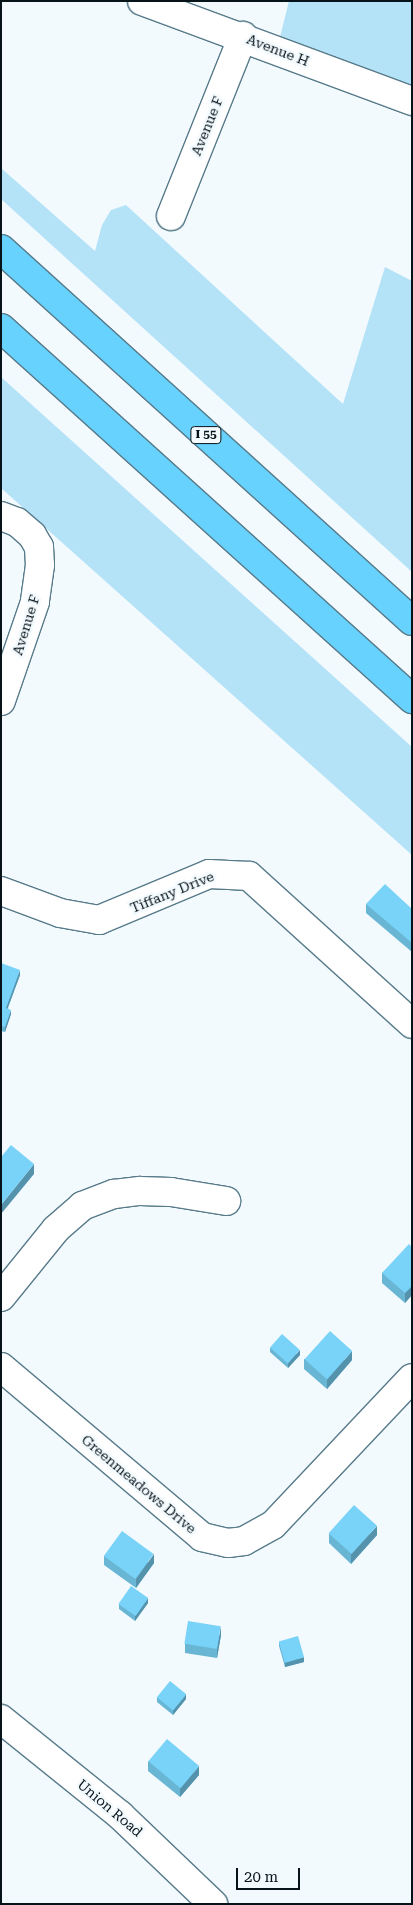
<!DOCTYPE html>
<html>
<head>
<meta charset="utf-8">
<style>
  body { margin:0 }
  #map { position:relative; width:413px; height:1905px; overflow:hidden; background:#f3fafe; font-family:"Roboto Serif",serif }
  div>[style] { position:absolute }
  .green>* { inset:0; background:#b4e2f7 }
  .roads { filter:drop-shadow(1px 0 #587b8a) drop-shadow(-1px 0 #587b8a) drop-shadow(0 1px #587b8a) drop-shadow(0 -1px #587b8a) }
  .minor>* { height:28px; margin:-14px; padding:0 14px; transform-origin:14px; border-radius:14px; background:#fff }
  .highway>* { height:28px; margin:-14px; padding:0 14px; transform-origin:14px; border-radius:14px; background:#67d2fd }
  .wall>* { inset:0; background:#68b5d4 }
  .shaded-wall>* { inset:0; background:#5593ad }
  .building>* { inset:0; background:#79d2f7; transform-origin:0 0 }
  span { translate:-50% -50%; white-space:nowrap; text-align:center; line-height:1.15; -webkit-text-stroke:5px #f3fafe; paint-order:stroke }
  .shield-label span { padding:1px 4px; background:#f3fafe; border:1px solid; border-radius:4px; -webkit-text-stroke-width:0 }
  .shield-label { font-size:12px; color:#06141a; font-weight:700 }
  .street-label { font-size:14px; color:#06141a }
  .frame { position:absolute; inset:0; border:2px solid #06141a; pointer-events:none }
  .scale { position:absolute; left:236px; top:1868px; width:64px; height:22px; box-sizing:border-box; border:2px solid #06141a; border-top:0; padding-left:6px; font-size:15px; line-height:18px; white-space:nowrap; color:#06141a; -webkit-text-stroke:4px #f3fafe; paint-order:stroke }
</style>
</head>
<body>
<div id="map">
  <div class="green">
    <div style="clip-path:polygon(289px 1px,412px 1px,412px 87px,280px 37px)"></div>
    <div style="clip-path:polygon(1px 168px,95px 251px,102px 225px,111px 210px,126px 205px,343px 404px,385px 267px,412px 281px,412px 572px,1px 199px)"></div>
    <div style="clip-path:polygon(1px 377px,412px 747px,412px 855px,1px 488px)"></div>
  </div>
  <div class="roads">
    <div class="minor">
      <div style="left:142px;top:1px;width:288px;rotate:20.3deg"></div>
      <div style="left:171px;top:216px;width:194px;rotate:-68.2deg"></div>
      <div style="left:1px;top:516px;width:17px;rotate:21deg"></div>
      <div style="left:17px;top:522px;width:20px;rotate:41deg"></div>
      <div style="left:32px;top:535px;width:14px;rotate:60deg"></div>
      <div style="left:39px;top:547px;width:18px;rotate:87deg"></div>
      <div style="left:40px;top:565px;width:37px;rotate:98deg"></div>
      <div style="left:35px;top:602px;width:105px;rotate:109deg"></div>
      <div style="left:1px;top:891px;width:63px;rotate:20.4deg"></div>
      <div style="left:60px;top:913px;width:40px;rotate:10deg"></div>
      <div style="left:99px;top:920px;width:119px;rotate:-22.7deg"></div>
      <div style="left:209px;top:874px;width:40px;rotate:2.9deg"></div>
      <div style="left:249px;top:876px;width:220px;rotate:42.2deg"></div>
      <div style="left:1px;top:1297px;width:87px;rotate:-51deg"></div>
      <div style="left:56px;top:1229px;width:35px;rotate:-41deg"></div>
      <div style="left:82px;top:1206px;width:34px;rotate:-21deg"></div>
      <div style="left:114px;top:1194px;width:26px;rotate:-7deg"></div>
      <div style="left:140px;top:1191px;width:31px;rotate:2deg"></div>
      <div style="left:171px;top:1192px;width:56px;rotate:9.3deg"></div>
      <div style="left:1px;top:1367px;width:263px;rotate:40.2deg"></div>
      <div style="left:202px;top:1537px;width:27px;rotate:13deg"></div>
      <div style="left:228px;top:1543px;width:16px;rotate:-7deg"></div>
      <div style="left:244px;top:1541px;width:33px;rotate:-29deg"></div>
      <div style="left:273px;top:1525px;width:202px;rotate:-46.6deg"></div>
      <div style="left:1px;top:1719px;width:153px;rotate:38.9deg"></div>
      <div style="left:120px;top:1815px;width:129px;rotate:43.7deg"></div>
    </div>
    <div class="highway">
      <div style="left:1px;top:249px;width:554px;rotate:42.15deg"></div>
      <div style="left:1px;top:328px;width:554px;rotate:42.07deg"></div>
    </div>
  </div>
  <div class="wall">
    <div style="clip-path:polygon(366px 904px,412px 909px,412px 952px,366px 913px)"></div>
    <div style="clip-path:polygon(1px 963px,20px 975px,8px 1008px,11px 1014px,5px 1032px,1px 1031px)"></div>
    <div style="clip-path:polygon(412px 1247px,412px 1295px,405px 1303px,382px 1283px,382px 1273px)"></div>
    <div style="clip-path:polygon(270px 1348px,300px 1355px,288px 1368px,270px 1352px)"></div>
    <div style="clip-path:polygon(304px 1359px,352px 1360px,327px 1389px,304px 1369px)"></div>
    <div style="clip-path:polygon(329px 1534px,377px 1535px,351px 1564px,329px 1543px)"></div>
    <div style="clip-path:polygon(104px 1556px,154px 1563px,136px 1588px,104px 1565px)"></div>
    <div style="clip-path:polygon(148px 1603px,135px 1621px,119px 1609px,119px 1604px)"></div>
    <div style="clip-path:polygon(221px 1635px,217px 1658px,185px 1653px,185px 1644px)"></div>
    <div style="clip-path:polygon(279px 1642px,304px 1662px,285px 1667px,279px 1646px)"></div>
    <div style="clip-path:polygon(157px 1697px,186px 1699px,173px 1715px,157px 1702px)"></div>
    <div style="clip-path:polygon(148px 1761px,199px 1775px,180px 1797px,148px 1771px)"></div>
  </div>
  <div class="shaded-wall">
    <div style="clip-path:polygon(20px 970px,20px 975px,6px 1012px,6px 1008px)"></div>
    <div style="clip-path:polygon(11px 1010px,11px 1014px,5px 1032px,5px 1027px)"></div>
    <div style="clip-path:polygon(34px 1164px,34px 1174px,1px 1214px,1px 1205px)"></div>
    <div style="clip-path:polygon(412px 1286px,412px 1295px,405px 1303px,405px 1293px)"></div>
    <div style="clip-path:polygon(300px 1350px,300px 1355px,288px 1368px,288px 1363px)"></div>
    <div style="clip-path:polygon(352px 1351px,352px 1360px,327px 1389px,327px 1380px)"></div>
    <div style="clip-path:polygon(377px 1526px,377px 1535px,351px 1564px,351px 1554px)"></div>
    <div style="clip-path:polygon(154px 1554px,154px 1563px,136px 1588px,136px 1579px)"></div>
    <div style="clip-path:polygon(148px 1598px,148px 1603px,135px 1621px,135px 1616px)"></div>
    <div style="clip-path:polygon(221px 1626px,221px 1635px,217px 1658px,217px 1649px)"></div>
    <div style="clip-path:polygon(304px 1657px,304px 1662px,285px 1667px,285px 1663px)"></div>
    <div style="clip-path:polygon(186px 1694px,186px 1699px,173px 1715px,173px 1710px)"></div>
    <div style="clip-path:polygon(199px 1766px,199px 1775px,180px 1797px,180px 1788px)"></div>
  </div>
  <div class="building">
    <div style="clip-path:polygon(385px 884px,412px 909px,412px 943px,366px 904px)"></div>
    <div style="clip-path:polygon(1px 963px,20px 970px,6px 1008px,11px 1010px,5px 1027px,1px 1026px)"></div>
    <div style="clip-path:polygon(11px 1145px,34px 1164px,1px 1205px,1px 1157px)"></div>
    <div style="clip-path:polygon(409px 1244px,412px 1247px,412px 1286px,405px 1293px,382px 1273px)"></div>
    <div style="left:330px;top:1331px;width:30px;height:38px;rotate:42deg"></div>
    <div style="left:282px;top:1334px;width:24px;height:18px;rotate:42deg"></div>
    <div style="left:354px;top:1505px;width:31px;height:38px;rotate:42deg"></div>
    <div style="left:122px;top:1531px;width:39px;height:31px;rotate:36deg"></div>
    <div style="left:131px;top:1586px;width:21px;height:22px;rotate:35deg"></div>
    <div style="left:188px;top:1621px;width:33px;height:23px;rotate:9deg"></div>
    <div style="left:298px;top:1636px;width:22px;height:20px;rotate:74deg"></div>
    <div style="left:170px;top:1681px;width:21px;height:21px;rotate:39deg"></div>
    <div style="left:167px;top:1739px;width:42px;height:29px;rotate:40deg"></div>
  </div>
  <div class="shield-label">
    <span style="left:206px;top:435px">I 55</span>
  </div>
  <div class="street-label">
    <span style="left:278px;top:50px;rotate:21deg">Avenue H</span>
    <span style="left:207px;top:126px;rotate:-68deg">Avenue F</span>
    <span style="left:26px;top:625px;rotate:-73deg">Avenue F</span>
    <span style="left:172px;top:892px;rotate:-22deg">Tiffany Drive</span>
    <span style="left:139px;top:1484px;rotate:40deg">Greenmeadows Drive</span>
    <span style="left:110px;top:1808px;rotate:40deg">Union Road</span>
  </div>
  <div class="frame"></div>
  <div class="scale">20 m</div>
</div>
</body>
</html>
